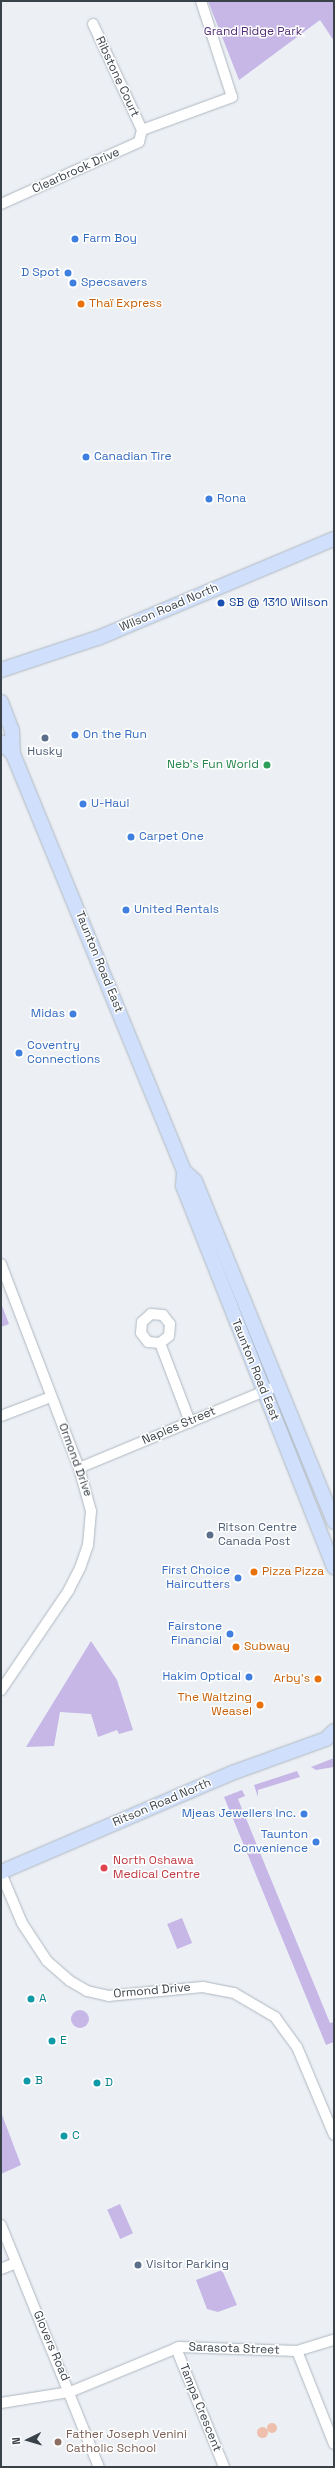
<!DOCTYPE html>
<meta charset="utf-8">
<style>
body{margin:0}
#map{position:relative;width:335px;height:2468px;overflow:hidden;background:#ecf0f5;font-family:"Space Grotesk",sans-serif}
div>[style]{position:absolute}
.green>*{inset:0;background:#c6b7e7;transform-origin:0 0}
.round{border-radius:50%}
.water>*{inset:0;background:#edbfac}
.roads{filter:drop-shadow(0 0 1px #aeb7c0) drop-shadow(0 0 1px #aeb7c0)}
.minor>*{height:10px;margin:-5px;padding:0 5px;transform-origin:5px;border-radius:5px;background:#fff}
.secondary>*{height:14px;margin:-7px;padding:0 7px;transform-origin:7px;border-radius:7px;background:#cfdffc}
.dots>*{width:11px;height:11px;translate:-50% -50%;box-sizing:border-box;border:2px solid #fff;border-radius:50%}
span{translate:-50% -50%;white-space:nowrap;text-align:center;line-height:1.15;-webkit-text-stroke:3px #fff;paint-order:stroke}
.park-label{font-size:12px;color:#532f79}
.street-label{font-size:12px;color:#3a4249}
.shop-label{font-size:12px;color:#366cbe}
.left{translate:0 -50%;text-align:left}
.right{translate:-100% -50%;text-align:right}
.food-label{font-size:12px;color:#c56008}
.transit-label{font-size:12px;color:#164399}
.service-label{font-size:12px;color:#4e5e75}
.leisure-label{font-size:12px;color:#27864d}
.health-label{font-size:12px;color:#be3a42}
.culture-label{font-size:12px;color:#0d838f}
.education-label{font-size:12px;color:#785e54}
.frame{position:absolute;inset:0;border:2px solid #3a4249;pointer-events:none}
.north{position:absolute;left:8px;top:2420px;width:40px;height:40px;-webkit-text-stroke:3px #fff;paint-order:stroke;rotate:265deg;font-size:11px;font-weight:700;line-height:16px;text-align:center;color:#3a4249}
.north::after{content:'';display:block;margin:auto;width:14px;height:18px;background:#3a4249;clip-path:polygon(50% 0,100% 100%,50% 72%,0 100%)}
</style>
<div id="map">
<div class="green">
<div style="clip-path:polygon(208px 1px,334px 1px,334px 41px,320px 20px,239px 80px)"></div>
<div style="clip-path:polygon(1px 1303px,9px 1324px,1px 1327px)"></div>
<div style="clip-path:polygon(91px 1641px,117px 1680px,133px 1730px,119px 1734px,117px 1730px,98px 1737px,91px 1714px,60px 1712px,54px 1746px,26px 1747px)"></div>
<div style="clip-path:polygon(334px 1758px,334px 1767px,316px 1770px,311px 1767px)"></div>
<div style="clip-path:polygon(297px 1771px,300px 1777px,258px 1790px,258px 1797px,254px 1785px)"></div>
<div style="clip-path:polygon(242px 1790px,245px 1796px,238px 1799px,330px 2023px,334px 2022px,334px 2042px,326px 2045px,224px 1797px)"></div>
<div style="left:182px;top:1918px;width:27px;height:16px;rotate:68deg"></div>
<div class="round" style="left:71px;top:2010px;width:18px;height:18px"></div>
<div style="clip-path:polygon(1px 2112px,21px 2165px,1px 2174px)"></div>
<div style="left:120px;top:2204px;width:32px;height:14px;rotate:66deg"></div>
<div style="clip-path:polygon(222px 2270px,237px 2305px,218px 2312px,207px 2309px,196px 2280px)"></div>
</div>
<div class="water">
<div class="round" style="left:267px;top:2423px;width:10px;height:10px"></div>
<div class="round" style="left:256.5px;top:2426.5px;width:11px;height:11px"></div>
</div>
<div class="roads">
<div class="minor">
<div style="left:93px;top:24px;width:117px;rotate:65.2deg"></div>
<div style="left:142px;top:130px;width:96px;rotate:-20.1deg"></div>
<div style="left:232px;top:97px;width:101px;rotate:-107.9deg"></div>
<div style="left:1px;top:204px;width:151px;rotate:-24.2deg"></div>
<div style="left:139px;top:142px;width:12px;rotate:-76deg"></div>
<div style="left:1px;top:1264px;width:218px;rotate:69.1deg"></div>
<div style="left:79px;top:1468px;width:45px;rotate:74.4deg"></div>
<div style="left:91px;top:1511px;width:34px;rotate:95deg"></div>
<div style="left:88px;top:1545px;width:24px;rotate:109deg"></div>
<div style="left:80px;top:1568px;width:25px;rotate:117deg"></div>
<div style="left:69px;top:1590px;width:121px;rotate:124.2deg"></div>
<div style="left:160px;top:1343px;width:11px;rotate:-38deg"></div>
<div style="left:169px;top:1336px;width:12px;rotate:-85deg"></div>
<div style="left:170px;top:1324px;width:11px;rotate:-128deg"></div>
<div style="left:163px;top:1315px;width:12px;rotate:-175deg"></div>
<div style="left:151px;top:1314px;width:12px;rotate:138deg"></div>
<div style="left:142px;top:1322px;width:11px;rotate:95deg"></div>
<div style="left:141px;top:1333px;width:11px;rotate:52deg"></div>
<div style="left:148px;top:1342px;width:12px;rotate:5deg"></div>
<div style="left:160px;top:1343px;width:85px;rotate:69.2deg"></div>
<div style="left:1px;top:1416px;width:53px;rotate:-20.8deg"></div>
<div style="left:79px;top:1468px;width:217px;rotate:-22.5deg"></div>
<div style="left:1px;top:1873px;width:54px;rotate:67.2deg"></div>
<div style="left:22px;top:1923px;width:45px;rotate:56.7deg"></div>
<div style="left:47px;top:1961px;width:30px;rotate:41deg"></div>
<div style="left:70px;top:1981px;width:20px;rotate:30deg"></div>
<div style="left:87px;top:1991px;width:22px;rotate:13deg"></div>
<div style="left:108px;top:1996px;width:95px;rotate:-5.4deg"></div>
<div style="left:203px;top:1987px;width:32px;rotate:11deg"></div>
<div style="left:234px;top:1993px;width:48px;rotate:30.3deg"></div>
<div style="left:275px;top:2017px;width:37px;rotate:54deg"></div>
<div style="left:297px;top:2047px;width:95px;rotate:67.2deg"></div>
<div style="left:1px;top:2225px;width:261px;rotate:68deg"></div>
<div style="left:1px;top:2269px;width:16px;rotate:-22deg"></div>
<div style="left:176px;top:2348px;width:128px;rotate:68deg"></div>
<div style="left:297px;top:2351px;width:100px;rotate:68.3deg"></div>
<div style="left:1px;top:2403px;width:70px;rotate:-9.1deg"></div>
<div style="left:70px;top:2392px;width:118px;rotate:-22.4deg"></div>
<div style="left:179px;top:2347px;width:118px;rotate:1.9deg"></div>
<div style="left:297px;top:2351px;width:39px;rotate:-17deg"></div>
</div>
<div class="secondary">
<div style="left:1px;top:670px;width:102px;rotate:-18.3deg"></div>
<div style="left:98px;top:638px;width:256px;rotate:-22.8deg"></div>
<div style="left:1px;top:702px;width:30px;rotate:69deg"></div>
<div style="left:12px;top:730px;width:24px;rotate:88deg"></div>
<div style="left:13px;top:754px;width:451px;rotate:67.7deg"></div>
<div style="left:184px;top:1171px;width:15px;rotate:42deg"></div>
<div style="left:195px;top:1181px;width:368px;rotate:67.8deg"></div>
<div style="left:1px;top:742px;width:17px;rotate:45deg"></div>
<div style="left:184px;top:1171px;width:15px;rotate:94deg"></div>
<div style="left:183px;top:1186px;width:410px;rotate:68.4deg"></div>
<div style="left:1px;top:1872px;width:251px;rotate:-23.2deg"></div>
<div style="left:232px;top:1773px;width:100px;rotate:-19.9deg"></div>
<div style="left:326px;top:1739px;width:11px;rotate:-45deg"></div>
</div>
</div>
<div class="dots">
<div style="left:75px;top:239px;background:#3f7fe0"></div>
<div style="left:68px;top:273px;background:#3f7fe0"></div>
<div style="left:73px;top:283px;background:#3f7fe0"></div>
<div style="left:81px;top:304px;background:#e8710a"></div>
<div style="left:86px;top:457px;background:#3f7fe0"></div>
<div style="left:209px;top:499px;background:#3f7fe0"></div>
<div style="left:221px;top:603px;background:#1a4fb4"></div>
<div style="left:75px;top:735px;background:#3f7fe0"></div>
<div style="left:45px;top:738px;background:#5c6f8a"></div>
<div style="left:267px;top:765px;background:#2e9e5b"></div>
<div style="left:83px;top:804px;background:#3f7fe0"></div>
<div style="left:131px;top:837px;background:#3f7fe0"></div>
<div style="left:126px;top:910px;background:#3f7fe0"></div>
<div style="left:73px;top:1014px;background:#3f7fe0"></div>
<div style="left:19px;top:1053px;background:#3f7fe0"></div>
<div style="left:210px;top:1535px;background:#5c6f8a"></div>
<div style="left:254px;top:1572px;background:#e8710a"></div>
<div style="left:238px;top:1578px;background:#3f7fe0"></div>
<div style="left:230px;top:1634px;background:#3f7fe0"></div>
<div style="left:236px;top:1647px;background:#e8710a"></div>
<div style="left:249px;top:1677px;background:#3f7fe0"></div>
<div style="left:318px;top:1679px;background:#e8710a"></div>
<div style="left:260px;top:1705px;background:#e8710a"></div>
<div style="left:304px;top:1814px;background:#3f7fe0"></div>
<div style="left:316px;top:1842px;background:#3f7fe0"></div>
<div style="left:104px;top:1868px;background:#e0444e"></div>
<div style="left:31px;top:1999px;background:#0f9aa8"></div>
<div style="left:52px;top:2041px;background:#0f9aa8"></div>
<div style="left:27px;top:2081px;background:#0f9aa8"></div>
<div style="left:97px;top:2083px;background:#0f9aa8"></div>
<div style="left:64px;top:2136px;background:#0f9aa8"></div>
<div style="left:138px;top:2265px;background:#5c6f8a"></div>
<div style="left:58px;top:2442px;background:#8d6e63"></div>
</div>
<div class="park-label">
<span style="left:253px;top:32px">Grand Ridge Park</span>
</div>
<div class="street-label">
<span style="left:117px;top:77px;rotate:65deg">Ribstone Court</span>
<span style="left:76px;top:171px;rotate:-24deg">Clearbrook Drive</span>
<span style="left:169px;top:608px;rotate:-23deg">Wilson Road North</span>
<span style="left:99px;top:962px;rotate:68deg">Taunton Road East</span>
<span style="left:255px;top:1370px;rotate:68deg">Taunton Road East</span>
<span style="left:179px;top:1426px;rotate:-23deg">Naples Street</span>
<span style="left:75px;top:1460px;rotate:70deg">Ormond Drive</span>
<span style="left:162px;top:1803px;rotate:-23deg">Ritson Road North</span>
<span style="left:152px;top:1991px;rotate:-5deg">Ormond Drive</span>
<span style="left:51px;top:2346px;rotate:67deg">Glovers Road</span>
<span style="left:234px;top:2349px;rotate:2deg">Sarasota Street</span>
<span style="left:200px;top:2408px;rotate:68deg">Tampa Crescent</span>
</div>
<div class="shop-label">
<span class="left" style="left:83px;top:239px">Farm Boy</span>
<span class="right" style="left:60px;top:273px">D Spot</span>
<span class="left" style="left:81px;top:283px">Specsavers</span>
<span class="left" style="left:94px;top:457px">Canadian Tire</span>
<span class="left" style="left:217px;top:499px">Rona</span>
<span class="left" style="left:83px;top:735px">On the Run</span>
<span class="left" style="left:91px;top:804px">U-Haul</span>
<span class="left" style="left:139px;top:837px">Carpet One</span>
<span class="left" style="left:134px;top:910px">United Rentals</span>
<span class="right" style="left:65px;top:1014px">Midas</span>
<span class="left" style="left:27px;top:1053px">Coventry<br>Connections</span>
<span class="right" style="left:230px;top:1578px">First Choice<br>Haircutters</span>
<span class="right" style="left:222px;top:1634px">Fairstone<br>Financial</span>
<span class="right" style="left:241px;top:1677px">Hakim Optical</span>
<span class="right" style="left:296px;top:1814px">Mjeas Jewellers Inc.</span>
<span class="right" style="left:308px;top:1842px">Taunton<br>Convenience</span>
</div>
<div class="food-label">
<span class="left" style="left:89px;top:304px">Thaï Express</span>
<span class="left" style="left:262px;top:1572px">Pizza Pizza</span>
<span class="left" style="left:244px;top:1647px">Subway</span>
<span class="right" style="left:310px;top:1679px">Arby's</span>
<span class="right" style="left:252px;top:1705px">The Waltzing<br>Weasel</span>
</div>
<div class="transit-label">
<span class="left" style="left:229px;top:603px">SB @ 1310 Wilson</span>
</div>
<div class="service-label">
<span style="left:45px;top:752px">Husky</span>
<span class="left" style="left:218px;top:1535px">Ritson Centre<br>Canada Post</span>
<span class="left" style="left:146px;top:2265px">Visitor Parking</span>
</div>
<div class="leisure-label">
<span class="right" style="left:259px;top:765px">Neb's Fun World</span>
</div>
<div class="health-label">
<span class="left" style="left:113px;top:1868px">North Oshawa<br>Medical Centre</span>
</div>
<div class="culture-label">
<span class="left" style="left:39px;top:1999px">A</span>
<span class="left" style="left:60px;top:2041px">E</span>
<span class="left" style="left:35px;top:2081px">B</span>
<span class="left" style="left:105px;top:2083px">D</span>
<span class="left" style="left:72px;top:2136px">C</span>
</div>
<div class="education-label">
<span class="left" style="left:66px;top:2442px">Father Joseph Venini<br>Catholic School</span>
</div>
<div class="frame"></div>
<div class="north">N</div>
</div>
